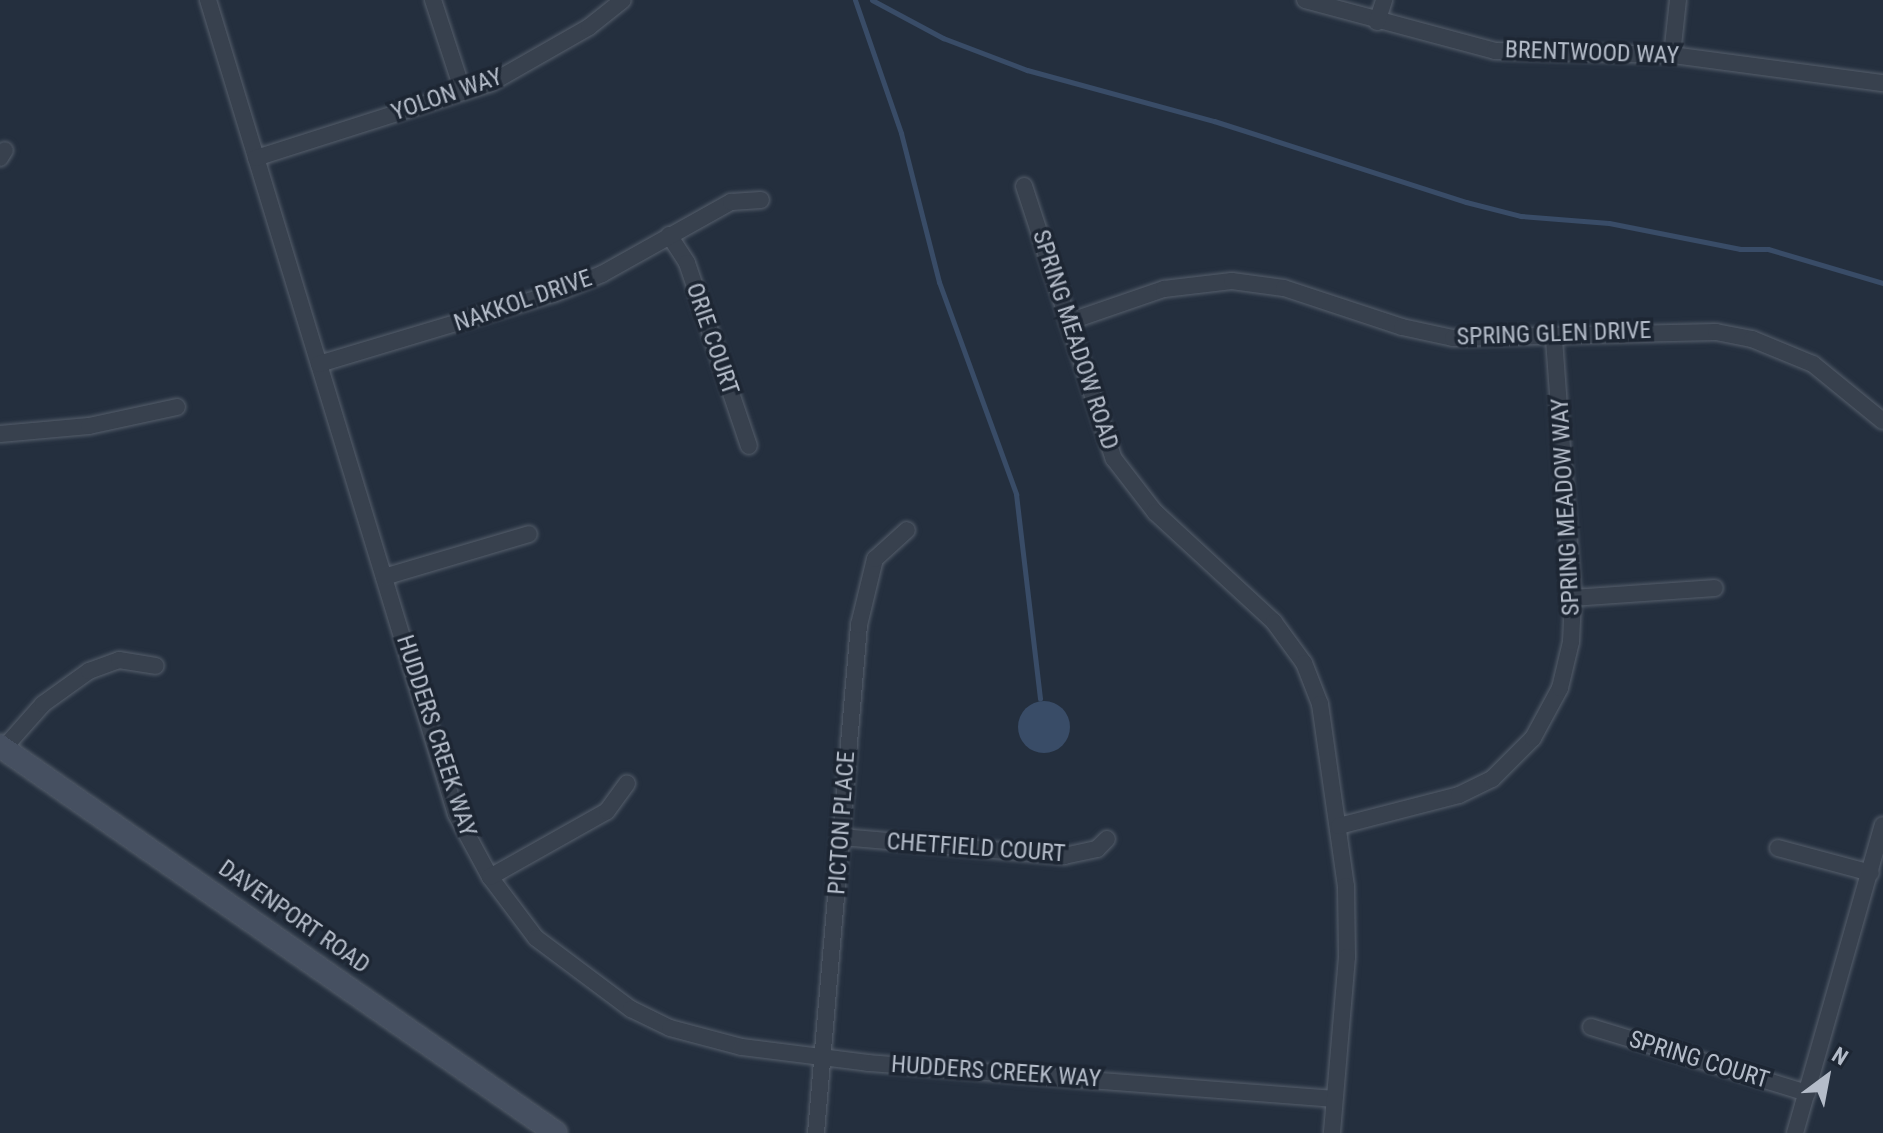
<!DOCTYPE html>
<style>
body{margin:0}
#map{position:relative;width:1883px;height:1133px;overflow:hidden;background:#242f3e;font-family:"Roboto Condensed",sans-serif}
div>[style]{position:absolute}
.water>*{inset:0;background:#394c67}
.round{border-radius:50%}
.stream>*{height:5px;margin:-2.5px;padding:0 2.5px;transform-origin:2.5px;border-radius:2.5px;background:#394c67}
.roads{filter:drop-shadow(0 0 2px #565f6c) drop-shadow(0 0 2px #565f6c)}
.street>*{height:16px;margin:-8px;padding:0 8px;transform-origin:8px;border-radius:8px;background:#38414e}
.secondary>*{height:22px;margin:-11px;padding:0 11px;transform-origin:11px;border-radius:11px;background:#465061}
span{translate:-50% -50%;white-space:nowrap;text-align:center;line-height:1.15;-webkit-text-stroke:7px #1d2633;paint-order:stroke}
.street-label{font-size:24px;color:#b4bcc9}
.north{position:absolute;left:1787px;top:1037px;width:80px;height:80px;-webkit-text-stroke:6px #1d2633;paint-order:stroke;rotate:32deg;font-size:22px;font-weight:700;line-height:32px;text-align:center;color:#b4bcc9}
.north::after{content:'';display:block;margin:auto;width:28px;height:36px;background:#b4bcc9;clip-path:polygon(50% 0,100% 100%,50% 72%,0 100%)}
</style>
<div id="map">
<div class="water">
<div class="round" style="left:1018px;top:701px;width:52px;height:52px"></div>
</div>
<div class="stream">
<div style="left:855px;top:0;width:141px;rotate:70.9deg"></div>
<div style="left:901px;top:133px;width:154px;rotate:75.7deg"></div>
<div style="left:939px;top:282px;width:226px;rotate:70deg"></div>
<div style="left:1016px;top:494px;width:206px;rotate:83.3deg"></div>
<div style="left:872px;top:0;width:81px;rotate:28.2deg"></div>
<div style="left:943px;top:38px;width:90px;rotate:20.9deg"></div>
<div style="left:1027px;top:70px;width:194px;rotate:15.3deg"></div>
<div style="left:1214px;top:121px;width:265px;rotate:17.8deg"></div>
<div style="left:1466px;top:202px;width:57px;rotate:14.3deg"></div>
<div style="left:1521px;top:216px;width:88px;rotate:4.5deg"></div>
<div style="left:1609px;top:223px;width:134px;rotate:11.2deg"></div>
<div style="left:1740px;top:249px;width:28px"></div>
<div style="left:1768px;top:249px;width:120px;rotate:16.5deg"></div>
</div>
<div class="roads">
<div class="street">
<div style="left:208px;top:0;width:851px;rotate:73.06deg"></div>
<div style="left:456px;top:814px;width:72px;rotate:61.6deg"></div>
<div style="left:490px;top:877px;width:76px;rotate:53deg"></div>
<div style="left:536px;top:938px;width:119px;rotate:36.8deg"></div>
<div style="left:631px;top:1009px;width:43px;rotate:26deg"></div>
<div style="left:670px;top:1028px;width:74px;rotate:14.8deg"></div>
<div style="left:742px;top:1047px;width:127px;rotate:7.2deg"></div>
<div style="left:868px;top:1063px;width:467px;rotate:4.4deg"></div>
<div style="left:433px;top:0;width:97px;rotate:71.9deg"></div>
<div style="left:1305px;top:0;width:197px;rotate:15deg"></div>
<div style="left:1495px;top:51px;width:177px;rotate:1.3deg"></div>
<div style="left:1672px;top:55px;width:213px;rotate:7.6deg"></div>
<div style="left:1377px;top:22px;width:23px;rotate:-72deg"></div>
<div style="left:1672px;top:55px;width:55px;rotate:-83.8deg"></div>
<div style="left:0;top:158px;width:9px;rotate:-58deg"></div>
<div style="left:256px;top:158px;width:247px;rotate:-17.7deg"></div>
<div style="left:491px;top:83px;width:113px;rotate:-29.7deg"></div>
<div style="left:589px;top:27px;width:43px;rotate:-38.5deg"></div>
<div style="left:1024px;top:186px;width:287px;rotate:71.8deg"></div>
<div style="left:1114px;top:459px;width:67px;rotate:52.3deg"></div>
<div style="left:1155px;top:512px;width:162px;rotate:42.7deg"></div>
<div style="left:1274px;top:622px;width:51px;rotate:53.8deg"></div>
<div style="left:1304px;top:663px;width:44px;rotate:68.7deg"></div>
<div style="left:1320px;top:704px;width:184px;rotate:81.9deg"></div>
<div style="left:1346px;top:886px;width:71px;rotate:89.2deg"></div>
<div style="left:1347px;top:957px;width:177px;rotate:94.9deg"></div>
<div style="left:669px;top:235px;width:33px;rotate:57deg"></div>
<div style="left:687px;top:263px;width:193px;rotate:71.3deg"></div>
<div style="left:1068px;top:322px;width:102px;rotate:-19deg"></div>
<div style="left:1164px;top:289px;width:68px;rotate:-6.7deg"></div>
<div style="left:1232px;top:281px;width:52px;rotate:7.7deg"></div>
<div style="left:1284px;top:288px;width:124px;rotate:18.3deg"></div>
<div style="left:1402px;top:327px;width:52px;rotate:12.2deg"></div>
<div style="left:1453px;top:338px;width:263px;rotate:-1.3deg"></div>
<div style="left:1716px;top:332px;width:37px;rotate:11deg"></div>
<div style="left:1752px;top:339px;width:66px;rotate:22.3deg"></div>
<div style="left:1813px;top:364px;width:90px;rotate:39.2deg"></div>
<div style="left:319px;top:364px;width:244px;rotate:-16.7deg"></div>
<div style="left:553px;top:294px;width:53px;rotate:-22.2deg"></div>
<div style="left:602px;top:274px;width:148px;rotate:-29.2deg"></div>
<div style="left:731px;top:202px;width:30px;rotate:-4deg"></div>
<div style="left:0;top:434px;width:89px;rotate:-5.1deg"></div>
<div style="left:89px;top:426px;width:90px;rotate:-12.2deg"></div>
<div style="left:384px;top:577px;width:151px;rotate:-16.5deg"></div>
<div style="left:1573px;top:598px;width:142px;rotate:-4deg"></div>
<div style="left:4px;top:748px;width:59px;rotate:-48.4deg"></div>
<div style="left:43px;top:704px;width:57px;rotate:-35.7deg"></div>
<div style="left:89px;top:671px;width:32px;rotate:-20deg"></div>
<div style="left:119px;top:660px;width:37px;rotate:9deg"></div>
<div style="left:1339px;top:826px;width:124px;rotate:-14.5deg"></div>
<div style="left:1459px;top:795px;width:37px;rotate:-26deg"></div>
<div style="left:1492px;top:779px;width:58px;rotate:-45deg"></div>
<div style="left:1533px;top:738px;width:57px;rotate:-61.6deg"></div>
<div style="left:1560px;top:688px;width:47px;rotate:-76.6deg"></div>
<div style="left:1571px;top:642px;width:44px;rotate:-87.4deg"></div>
<div style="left:1573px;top:598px;width:262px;rotate:-94.2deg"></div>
<div style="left:841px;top:837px;width:224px;rotate:4.9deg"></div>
<div style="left:1064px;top:856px;width:34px;rotate:-12deg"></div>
<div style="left:1097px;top:849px;width:14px;rotate:-45deg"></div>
<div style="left:1778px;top:848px;width:96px;rotate:15deg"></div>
<div style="left:490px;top:877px;width:134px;rotate:-29.4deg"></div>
<div style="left:607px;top:811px;width:34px;rotate:-54deg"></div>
<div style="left:1591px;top:1027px;width:226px;rotate:17deg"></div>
<div style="left:816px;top:1133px;width:510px;rotate:-85.16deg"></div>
<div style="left:859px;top:625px;width:68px;rotate:-76.4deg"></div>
<div style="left:875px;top:559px;width:43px;rotate:-42.2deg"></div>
<div style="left:1795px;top:1133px;width:320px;rotate:-74.1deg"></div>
</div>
<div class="secondary">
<div style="left:0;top:746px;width:677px;rotate:34.84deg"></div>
</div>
</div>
<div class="street-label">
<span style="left:1592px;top:53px;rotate:2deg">BRENTWOOD WAY</span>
<span style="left:447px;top:95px;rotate:-19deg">YOLON WAY</span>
<span style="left:523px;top:301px;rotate:-19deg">NAKKOL DRIVE</span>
<span style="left:1554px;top:334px;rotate:-2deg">SPRING GLEN DRIVE</span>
<span style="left:712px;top:339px;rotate:71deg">ORIE COURT</span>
<span style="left:1075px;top:340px;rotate:72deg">SPRING MEADOW ROAD</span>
<span style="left:1566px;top:507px;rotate:-93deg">SPRING MEADOW WAY</span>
<span style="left:436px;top:736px;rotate:72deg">HUDDERS CREEK WAY</span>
<span style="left:842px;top:823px;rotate:-86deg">PICTON PLACE</span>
<span style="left:976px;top:848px;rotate:4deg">CHETFIELD COURT</span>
<span style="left:294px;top:917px;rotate:35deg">DAVENPORT ROAD</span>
<span style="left:1699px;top:1060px;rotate:17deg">SPRING COURT</span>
<span style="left:996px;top:1072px;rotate:4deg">HUDDERS CREEK WAY</span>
</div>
<div class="north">N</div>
</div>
